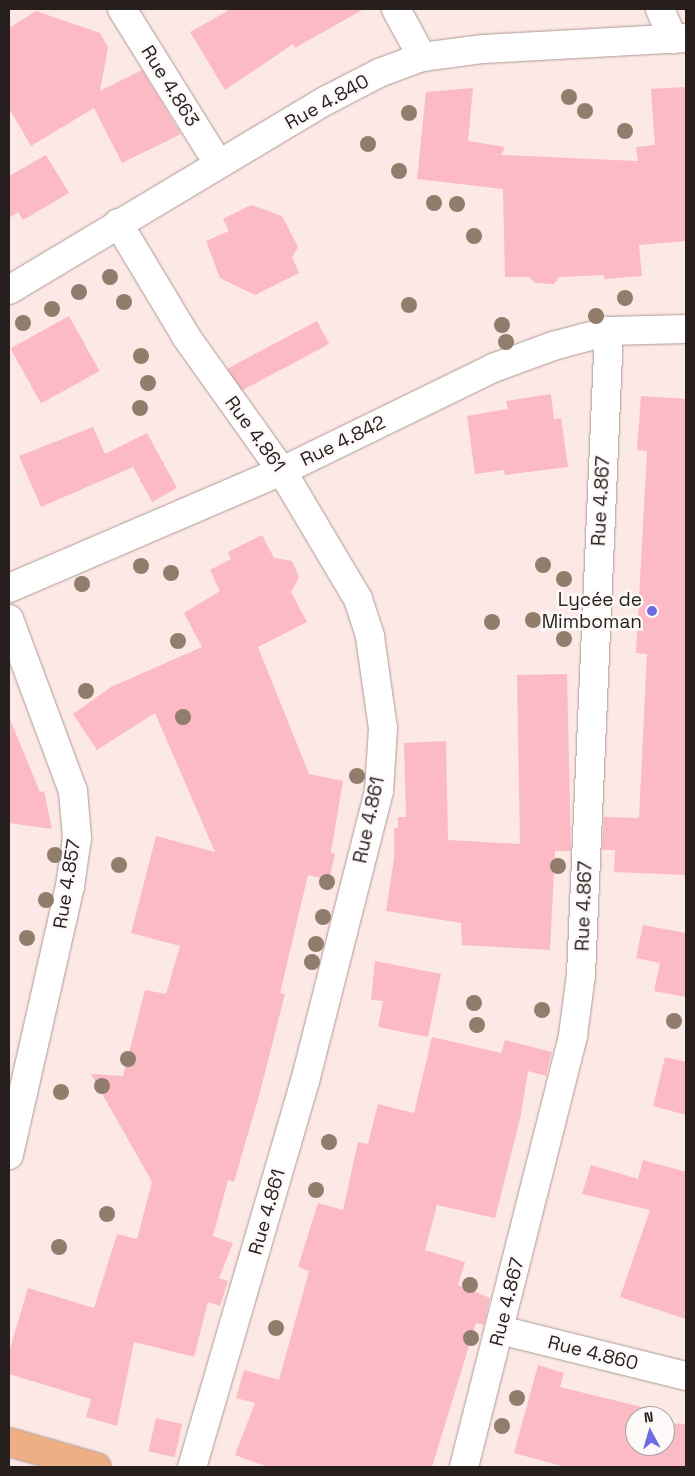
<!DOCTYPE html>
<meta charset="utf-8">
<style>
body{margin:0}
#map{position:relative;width:695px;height:1476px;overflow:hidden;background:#fce8e4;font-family:"Space Grotesk",sans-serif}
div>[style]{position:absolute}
.building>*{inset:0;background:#fcbac5;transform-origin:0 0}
.roads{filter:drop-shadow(0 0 1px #ac9996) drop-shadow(0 0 1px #ac9996)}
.street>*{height:28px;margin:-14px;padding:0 14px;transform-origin:14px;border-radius:14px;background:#fff}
.primary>*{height:28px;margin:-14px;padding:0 14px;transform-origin:14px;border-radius:14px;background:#eeaf84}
.trees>*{width:16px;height:16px;margin:-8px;border-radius:50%;background:#917d6c}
.dots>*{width:14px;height:14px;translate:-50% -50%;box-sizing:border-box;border:2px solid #fdf9f8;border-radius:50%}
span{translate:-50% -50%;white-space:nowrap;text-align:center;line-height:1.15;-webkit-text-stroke:5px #fdf9f8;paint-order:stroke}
.street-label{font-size:19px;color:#261f1e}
.poi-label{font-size:19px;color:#261f1e}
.right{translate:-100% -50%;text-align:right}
.frame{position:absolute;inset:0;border:10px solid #261f1e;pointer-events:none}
.north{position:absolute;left:625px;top:1406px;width:50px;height:50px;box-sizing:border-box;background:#fdf9f8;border:1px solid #a7a2a1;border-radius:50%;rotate:354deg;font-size:14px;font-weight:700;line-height:20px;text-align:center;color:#261f1e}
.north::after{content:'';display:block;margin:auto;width:18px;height:22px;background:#6e6ae4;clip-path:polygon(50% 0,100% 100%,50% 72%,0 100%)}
</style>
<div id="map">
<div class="building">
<div style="clip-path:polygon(231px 9px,364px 9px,295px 48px,293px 44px,225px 90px,190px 32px)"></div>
<div style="clip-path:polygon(36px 11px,100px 33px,108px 47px,100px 91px,142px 70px,181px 134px,122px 163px,94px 108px,31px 146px,9px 108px,9px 28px)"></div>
<div style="clip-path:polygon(686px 87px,686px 241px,639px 245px,642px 276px,604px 279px,604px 275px,559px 277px,554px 284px,535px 283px,529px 277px,505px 277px,503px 189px,417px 179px,426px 92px,473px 88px,468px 141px,505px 147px,501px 155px,638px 161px,636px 147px,655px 145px,651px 89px)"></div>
<div style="clip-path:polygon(46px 155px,69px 193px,23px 220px,18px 212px,9px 218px,9px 176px)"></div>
<div style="clip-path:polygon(251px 205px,282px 216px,298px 247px,292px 257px,299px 273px,255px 295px,220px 278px,206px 241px,229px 231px,223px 219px)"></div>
<div style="left:69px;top:316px;width:63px;height:67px;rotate:61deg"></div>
<div style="left:317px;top:321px;width:26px;height:101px;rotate:62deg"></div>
<div style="clip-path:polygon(551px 394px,554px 419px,561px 418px,568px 467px,505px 475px,504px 470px,475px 474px,467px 416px,508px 409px,506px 401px)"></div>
<div style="clip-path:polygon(641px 396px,686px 399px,686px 875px,614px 872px,615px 850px,602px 850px,604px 817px,639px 818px,647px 654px,636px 653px,647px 451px,637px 450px)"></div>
<div style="clip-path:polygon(93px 427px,105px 454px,147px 433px,177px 488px,152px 502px,133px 467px,41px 507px,19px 456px)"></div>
<div style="clip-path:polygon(262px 535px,274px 558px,292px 561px,299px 577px,291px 592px,307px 622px,258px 647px,309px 774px,343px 781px,331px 852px,335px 854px,329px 880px,308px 875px,280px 993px,285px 994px,260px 1092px,234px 1182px,228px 1180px,213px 1236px,233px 1243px,219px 1278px,228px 1281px,220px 1306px,208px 1302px,194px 1357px,134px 1342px,117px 1426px,86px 1417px,91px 1399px,9px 1374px,9px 1352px,28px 1288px,94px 1308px,117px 1234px,137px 1239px,152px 1182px,91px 1074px,123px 1076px,145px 990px,166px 994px,180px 946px,131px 933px,156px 836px,215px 852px,155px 713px,97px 750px,73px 714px,111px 687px,202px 647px,184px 613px,220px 591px,210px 570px,231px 559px,228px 552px)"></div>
<div style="clip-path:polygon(567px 674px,571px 851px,555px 851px,550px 950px,462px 945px,461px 923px,386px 911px,394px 858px,394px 828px,398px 828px,398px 817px,406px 817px,404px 743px,446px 741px,448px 840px,520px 844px,517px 675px)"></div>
<div style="clip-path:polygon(9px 717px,40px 792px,44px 791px,52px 829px,9px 823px)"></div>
<div style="clip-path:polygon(643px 925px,686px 933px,686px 997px,654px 991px,660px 963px,636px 958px)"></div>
<div style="clip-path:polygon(375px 961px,441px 974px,428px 1037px,378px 1027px,383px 1001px,371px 1000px)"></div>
<div style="clip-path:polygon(432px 1037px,501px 1053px,505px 1040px,552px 1052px,546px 1076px,528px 1071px,520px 1119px,495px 1218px,437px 1205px,425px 1250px,465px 1262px,458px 1285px,490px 1298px,484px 1325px,476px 1323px,432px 1467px,268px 1467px,235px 1455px,255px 1403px,236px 1398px,244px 1370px,279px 1380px,309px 1271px,298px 1267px,318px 1203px,343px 1210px,358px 1142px,368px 1144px,378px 1104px,414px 1113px)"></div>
<div style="clip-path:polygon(665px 1057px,686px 1062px,686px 1115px,653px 1106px)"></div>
<div style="clip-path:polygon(643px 1160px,686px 1172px,686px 1319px,620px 1297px,650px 1210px,582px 1194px,591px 1165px,638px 1179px)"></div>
<div style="clip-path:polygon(538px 1365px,564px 1373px,560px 1387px,646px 1408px,643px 1416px,635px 1416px,635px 1446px,665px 1446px,665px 1423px,686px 1424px,686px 1467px,565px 1467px,514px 1453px)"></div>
<div style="left:156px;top:1418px;width:27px;height:34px;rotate:13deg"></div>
</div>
<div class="roads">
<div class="street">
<div style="left:122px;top:9px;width:181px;rotate:58.1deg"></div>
<div style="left:396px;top:9px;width:55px;rotate:61.6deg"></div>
<div style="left:660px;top:9px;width:33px;rotate:67deg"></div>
<div style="left:118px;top:223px;width:134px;rotate:59deg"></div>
<div style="left:187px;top:338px;width:163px;rotate:54.5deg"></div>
<div style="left:282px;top:471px;width:149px;rotate:59.3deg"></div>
<div style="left:358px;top:599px;width:40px;rotate:72deg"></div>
<div style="left:370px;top:637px;width:92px;rotate:81.9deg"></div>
<div style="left:383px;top:728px;width:63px;rotate:93.6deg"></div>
<div style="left:379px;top:791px;width:299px;rotate:104.3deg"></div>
<div style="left:305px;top:1081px;width:402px;rotate:106.3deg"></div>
<div style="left:9px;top:290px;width:370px;rotate:-30.9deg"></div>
<div style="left:327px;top:100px;width:59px;rotate:-27.4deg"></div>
<div style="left:379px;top:73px;width:46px;rotate:-20.4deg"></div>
<div style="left:422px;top:57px;width:62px;rotate:-7.5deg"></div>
<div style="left:483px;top:49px;width:203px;rotate:-3.1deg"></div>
<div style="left:9px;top:588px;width:297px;rotate:-23.2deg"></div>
<div style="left:282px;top:471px;width:235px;rotate:-26deg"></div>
<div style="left:493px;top:368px;width:64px;rotate:-20.1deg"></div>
<div style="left:553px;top:346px;width:58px;rotate:-15deg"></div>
<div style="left:609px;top:331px;width:77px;rotate:-1.5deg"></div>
<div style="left:9px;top:619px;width:184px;rotate:69.6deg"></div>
<div style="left:73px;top:791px;width:47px;rotate:85.1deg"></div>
<div style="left:77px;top:838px;width:49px;rotate:98.3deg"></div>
<div style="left:70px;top:886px;width:276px;rotate:102.8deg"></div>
<div style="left:500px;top:1330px;width:192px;rotate:13.9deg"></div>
<div style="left:464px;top:1467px;width:446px;rotate:-75.8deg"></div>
<div style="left:573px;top:1035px;width:61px;rotate:-82.4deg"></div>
<div style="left:581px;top:975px;width:645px;rotate:-87.51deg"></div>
</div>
<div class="primary">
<div style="left:9px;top:1442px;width:91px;rotate:16deg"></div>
</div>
</div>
<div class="trees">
<div style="left:569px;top:97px"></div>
<div style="left:585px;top:111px"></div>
<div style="left:409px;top:113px"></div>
<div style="left:625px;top:131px"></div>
<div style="left:368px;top:144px"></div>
<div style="left:399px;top:171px"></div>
<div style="left:434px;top:203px"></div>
<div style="left:457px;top:204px"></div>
<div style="left:474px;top:236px"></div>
<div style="left:110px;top:277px"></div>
<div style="left:79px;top:292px"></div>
<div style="left:625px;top:298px"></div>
<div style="left:124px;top:302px"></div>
<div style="left:409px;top:305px"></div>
<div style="left:52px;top:309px"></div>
<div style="left:596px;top:316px"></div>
<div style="left:23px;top:323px"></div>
<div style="left:502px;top:325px"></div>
<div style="left:506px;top:342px"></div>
<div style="left:141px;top:356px"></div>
<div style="left:148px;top:383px"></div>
<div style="left:140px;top:408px"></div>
<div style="left:543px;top:565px"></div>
<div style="left:141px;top:566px"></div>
<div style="left:171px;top:573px"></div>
<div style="left:564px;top:579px"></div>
<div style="left:82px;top:584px"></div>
<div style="left:533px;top:620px"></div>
<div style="left:492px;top:622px"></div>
<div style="left:564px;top:639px"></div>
<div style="left:178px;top:641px"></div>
<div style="left:86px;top:691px"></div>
<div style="left:183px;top:717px"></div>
<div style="left:357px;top:776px"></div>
<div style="left:55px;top:855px"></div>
<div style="left:119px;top:865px"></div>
<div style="left:558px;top:866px"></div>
<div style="left:327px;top:882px"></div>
<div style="left:46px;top:900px"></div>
<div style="left:323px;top:917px"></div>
<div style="left:27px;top:938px"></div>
<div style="left:316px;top:944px"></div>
<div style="left:312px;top:962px"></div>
<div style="left:474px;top:1003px"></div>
<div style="left:542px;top:1010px"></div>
<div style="left:674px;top:1021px"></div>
<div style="left:477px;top:1025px"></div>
<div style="left:128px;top:1059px"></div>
<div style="left:102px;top:1086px"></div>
<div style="left:61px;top:1092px"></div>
<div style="left:329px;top:1142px"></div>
<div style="left:316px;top:1190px"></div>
<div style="left:107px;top:1214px"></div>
<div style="left:59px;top:1247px"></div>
<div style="left:470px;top:1285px"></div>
<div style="left:276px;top:1328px"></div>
<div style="left:471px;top:1338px"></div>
<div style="left:517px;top:1398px"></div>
<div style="left:502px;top:1426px"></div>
</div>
<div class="dots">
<div style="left:652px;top:611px;background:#6e6ae4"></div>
</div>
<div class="street-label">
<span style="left:170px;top:86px;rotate:58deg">Rue 4.863</span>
<span style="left:327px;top:102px;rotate:-29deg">Rue 4.840</span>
<span style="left:255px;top:434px;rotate:54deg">Rue 4.861</span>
<span style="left:343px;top:441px;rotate:-26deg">Rue 4.842</span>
<span style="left:601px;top:501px;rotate:-87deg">Rue 4.867</span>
<span style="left:369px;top:820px;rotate:-78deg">Rue 4.861</span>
<span style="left:67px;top:884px;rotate:-81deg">Rue 4.857</span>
<span style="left:584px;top:906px;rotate:-88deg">Rue 4.867</span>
<span style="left:267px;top:1212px;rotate:-74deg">Rue 4.861</span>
<span style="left:507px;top:1302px;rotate:-76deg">Rue 4.867</span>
<span style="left:593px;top:1353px;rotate:14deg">Rue 4.860</span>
</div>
<div class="poi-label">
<span class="right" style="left:642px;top:611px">Lycée de<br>Mimboman</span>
</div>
<div class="frame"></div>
<div class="north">N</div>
</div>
